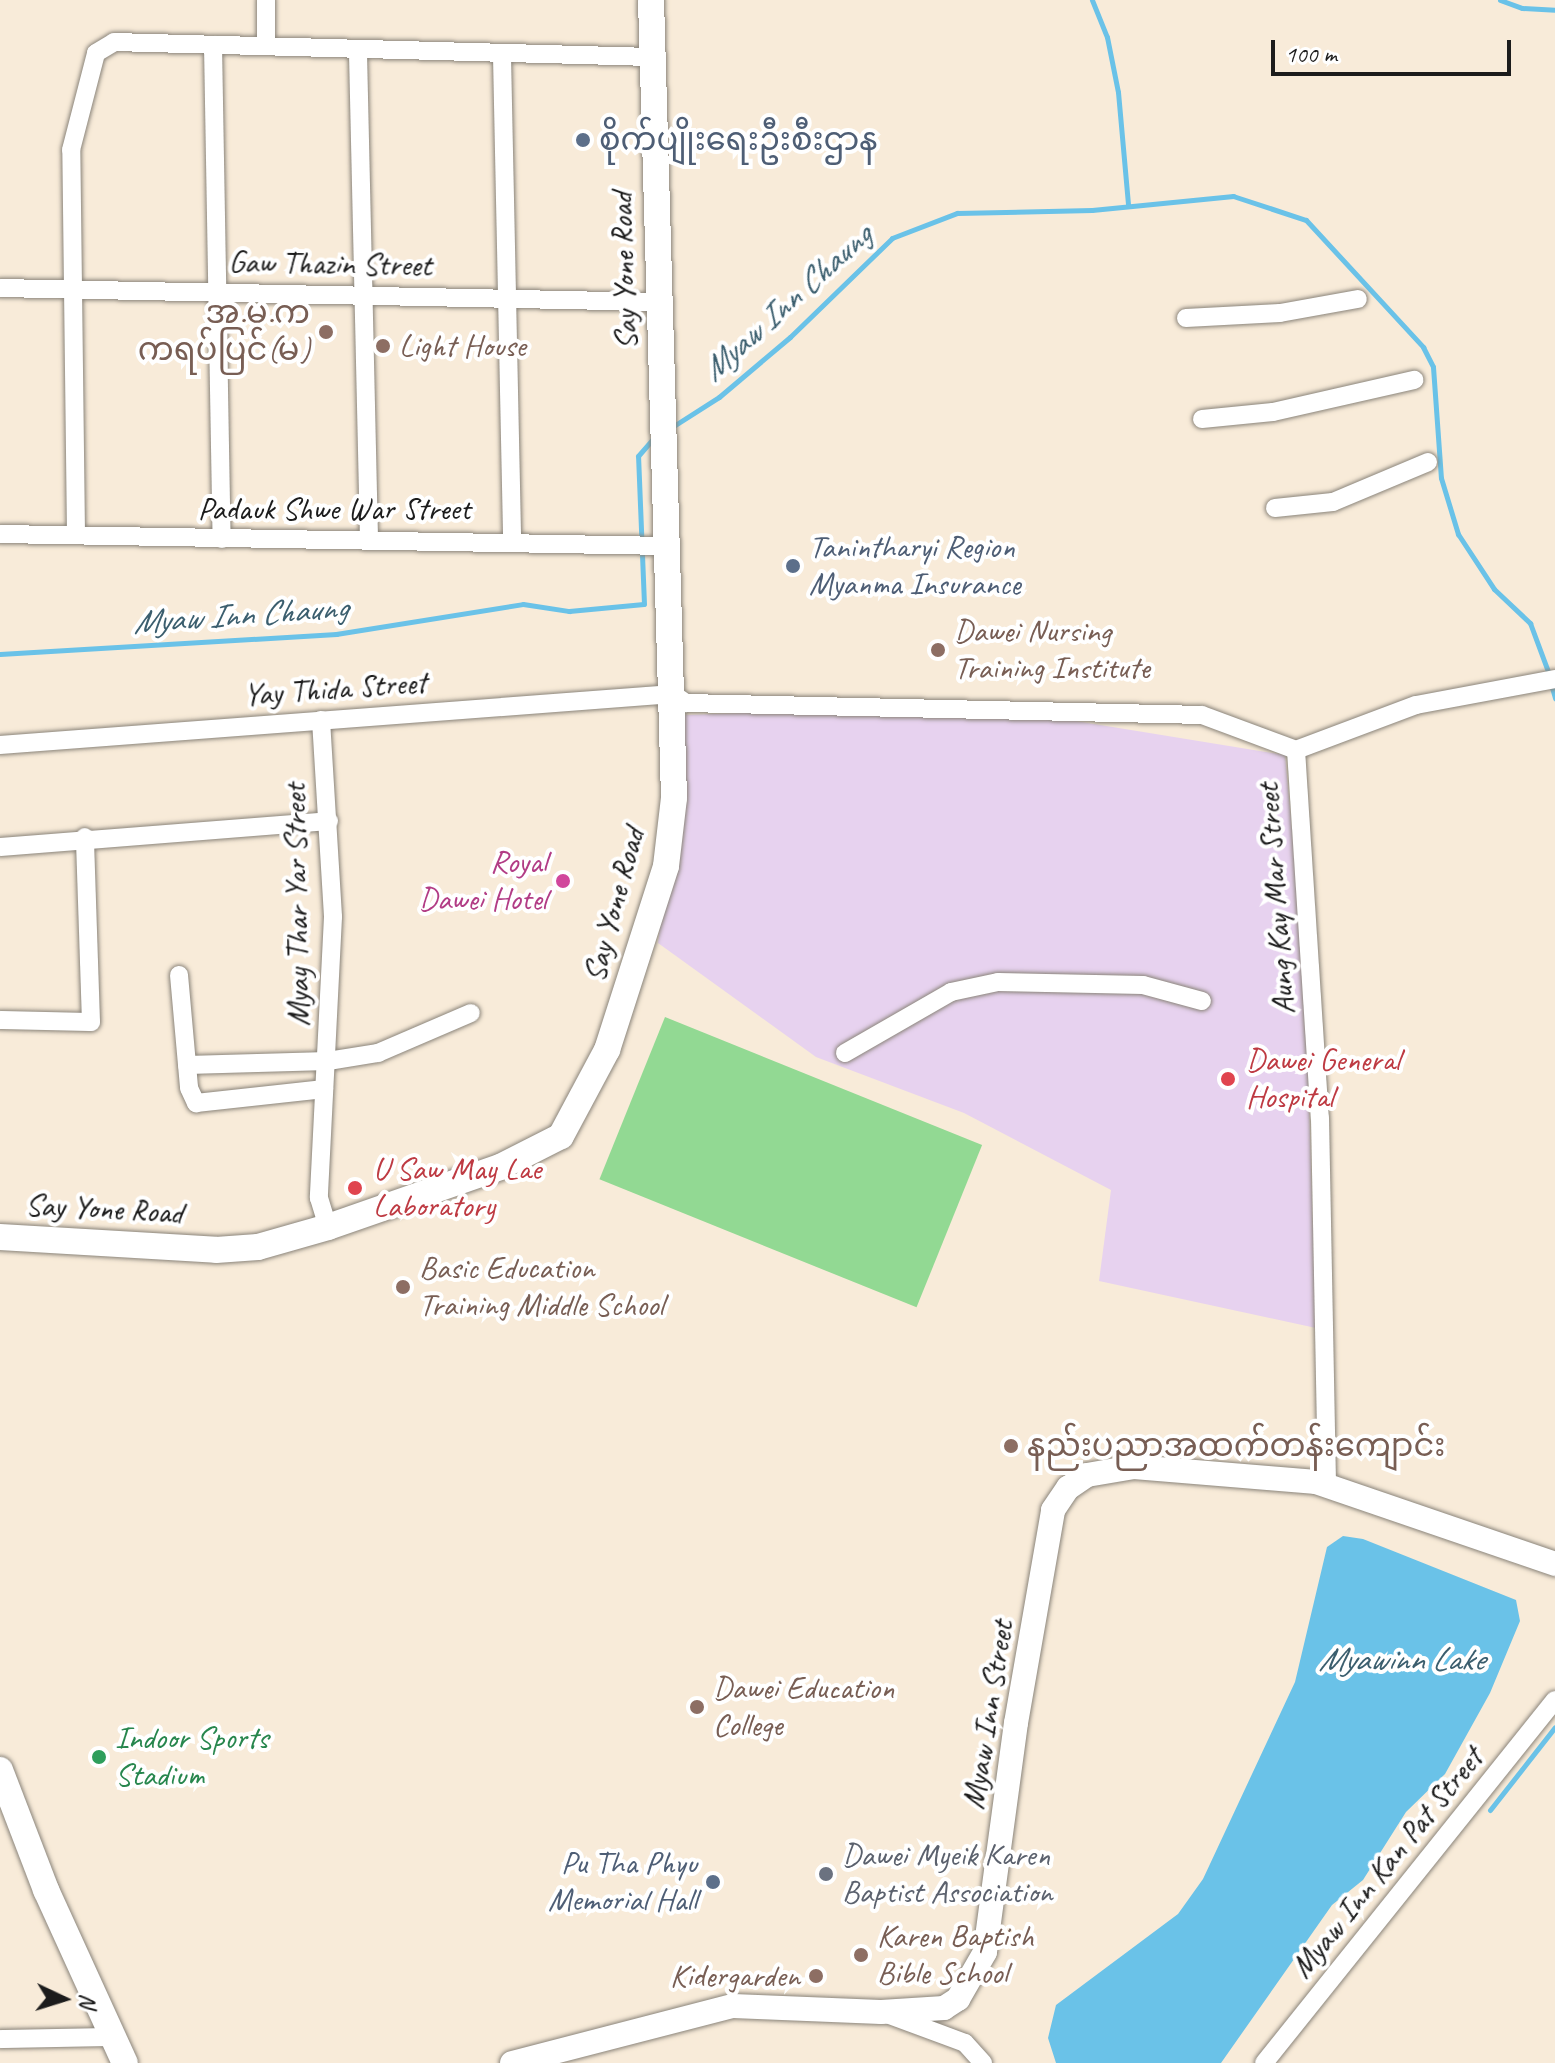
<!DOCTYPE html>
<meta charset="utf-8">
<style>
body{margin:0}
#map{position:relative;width:1555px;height:2063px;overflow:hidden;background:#f8ebd9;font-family:Caveat,"Noto Sans Myanmar",sans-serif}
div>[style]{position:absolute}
.built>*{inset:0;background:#e7d2ef}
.green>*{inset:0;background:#92d993;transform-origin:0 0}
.water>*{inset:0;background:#6ac2e8}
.stream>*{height:5px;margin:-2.5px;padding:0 2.5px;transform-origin:2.5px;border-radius:2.5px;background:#6ac2e8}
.roads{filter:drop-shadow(0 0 2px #8a847a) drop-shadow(0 0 2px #8a847a)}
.minor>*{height:18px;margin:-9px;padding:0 9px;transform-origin:9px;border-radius:9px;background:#fff}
.tertiary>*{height:24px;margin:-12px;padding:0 12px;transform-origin:12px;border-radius:12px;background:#fff}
.secondary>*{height:26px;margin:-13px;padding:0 13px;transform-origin:13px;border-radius:13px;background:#fff}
.dots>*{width:22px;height:22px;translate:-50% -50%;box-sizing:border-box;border:4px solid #fff;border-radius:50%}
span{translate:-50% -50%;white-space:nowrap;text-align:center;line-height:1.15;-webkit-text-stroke:8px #fff;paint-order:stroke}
.service-label{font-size:32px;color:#4e5e75}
.left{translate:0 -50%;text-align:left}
.right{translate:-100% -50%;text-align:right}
.street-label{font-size:32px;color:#1c1c1c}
.education-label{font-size:32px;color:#785e54}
.hotel-label{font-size:32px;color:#b23c85}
.health-label{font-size:32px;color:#be3a42}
.leisure-label{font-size:32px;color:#27864d}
.worship-label{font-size:32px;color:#5b616d}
.water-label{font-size:34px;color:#3b5e6e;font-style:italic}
.north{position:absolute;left:24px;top:1959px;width:80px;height:80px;-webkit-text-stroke:6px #fff;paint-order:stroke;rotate:94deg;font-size:22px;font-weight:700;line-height:32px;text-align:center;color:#1c1c1c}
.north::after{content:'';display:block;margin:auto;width:28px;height:36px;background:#1c1c1c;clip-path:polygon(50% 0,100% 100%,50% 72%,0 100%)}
.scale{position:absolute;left:1271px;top:40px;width:240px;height:36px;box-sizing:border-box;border:4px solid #1c1c1c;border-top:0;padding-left:10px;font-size:24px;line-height:28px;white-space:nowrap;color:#1c1c1c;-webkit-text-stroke:6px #fff;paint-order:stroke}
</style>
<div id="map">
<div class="built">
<div style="clip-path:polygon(891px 708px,1015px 711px,1285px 755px,1305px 973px,1316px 1328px,1099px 1281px,1111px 1190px,964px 1113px,816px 1057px,658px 943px,684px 715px)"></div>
</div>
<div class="green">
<div style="left:665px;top:1017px;width:342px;height:175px;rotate:22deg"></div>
</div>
<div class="water">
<div style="clip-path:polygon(1343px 1536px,1363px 1539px,1516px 1600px,1520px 1621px,1490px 1693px,1445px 1774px,1406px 1812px,1363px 1880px,1332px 1905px,1221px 2063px,1056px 2063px,1048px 2038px,1056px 2005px,1178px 1914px,1203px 1879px,1295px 1682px,1327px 1547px)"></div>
</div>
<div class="stream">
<div style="left:1092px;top:0;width:40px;rotate:68deg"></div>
<div style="left:1107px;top:37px;width:56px;rotate:78.7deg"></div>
<div style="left:1118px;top:92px;width:113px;rotate:84.9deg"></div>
<div style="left:1500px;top:0;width:23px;rotate:20deg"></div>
<div style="left:1522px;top:8px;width:33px;rotate:3deg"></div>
<div style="left:672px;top:427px;width:56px;rotate:-32.6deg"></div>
<div style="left:719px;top:397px;width:93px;rotate:-40.2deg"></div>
<div style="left:790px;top:337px;width:142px;rotate:-44.1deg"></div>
<div style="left:892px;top:238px;width:70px;rotate:-21deg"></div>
<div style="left:957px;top:213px;width:135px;rotate:-1.3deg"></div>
<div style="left:1092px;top:210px;width:142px;rotate:-5.7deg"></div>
<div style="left:1233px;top:196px;width:77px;rotate:18.2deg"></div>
<div style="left:1306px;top:220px;width:173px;rotate:47.3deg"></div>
<div style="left:1423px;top:347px;width:22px;rotate:63deg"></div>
<div style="left:1433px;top:367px;width:111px;rotate:85.9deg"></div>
<div style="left:1441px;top:478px;width:59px;rotate:73.1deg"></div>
<div style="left:1458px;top:534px;width:66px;rotate:56.8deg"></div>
<div style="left:1494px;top:589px;width:50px;rotate:43.4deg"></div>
<div style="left:1530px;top:623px;width:54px;rotate:69.6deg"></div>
<div style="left:0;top:654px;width:337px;rotate:-3.4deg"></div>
<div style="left:336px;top:634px;width:189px;rotate:-9.1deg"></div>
<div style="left:523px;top:604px;width:47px;rotate:8.7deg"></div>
<div style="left:569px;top:611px;width:75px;rotate:-5.3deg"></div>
<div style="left:644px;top:604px;width:148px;rotate:-92.3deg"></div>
<div style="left:638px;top:456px;width:23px;rotate:-49deg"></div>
<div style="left:1551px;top:684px;width:15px;rotate:74deg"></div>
<div style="left:1490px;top:1810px;width:105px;rotate:-51.9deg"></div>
</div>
<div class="roads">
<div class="minor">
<div style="left:266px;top:0;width:46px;rotate:90deg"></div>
<div style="left:213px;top:45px;width:494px;rotate:89deg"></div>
<div style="left:358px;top:53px;width:486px;rotate:88.7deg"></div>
<div style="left:502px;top:56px;width:484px;rotate:88.8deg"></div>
<div style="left:0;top:288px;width:659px;rotate:1.22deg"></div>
<div style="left:1186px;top:318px;width:94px;rotate:-3deg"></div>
<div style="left:1280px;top:313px;width:79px;rotate:-10.2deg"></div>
<div style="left:1202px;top:419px;width:71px;rotate:-5.6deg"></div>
<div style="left:1273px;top:412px;width:145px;rotate:-12.8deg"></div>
<div style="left:1275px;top:508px;width:58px;rotate:-5.9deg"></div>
<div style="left:1333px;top:502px;width:103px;rotate:-22.8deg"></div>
<div style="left:0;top:534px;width:667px;rotate:1.03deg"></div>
<div style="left:76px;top:534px;width:384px;rotate:-90.7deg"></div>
<div style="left:71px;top:150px;width:100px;rotate:-75.5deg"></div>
<div style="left:96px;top:53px;width:21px;rotate:-31deg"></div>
<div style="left:114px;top:42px;width:537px;rotate:1.6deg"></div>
<div style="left:321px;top:720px;width:197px;rotate:86.5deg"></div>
<div style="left:333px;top:917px;width:281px;rotate:92.9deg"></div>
<div style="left:319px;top:1198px;width:30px;rotate:73deg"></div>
<div style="left:0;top:745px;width:675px;rotate:-4.33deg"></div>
<div style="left:673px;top:694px;width:16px;rotate:35deg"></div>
<div style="left:686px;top:703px;width:516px;rotate:1.33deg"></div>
<div style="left:1202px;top:715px;width:100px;rotate:20.4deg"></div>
<div style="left:1296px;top:750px;width:369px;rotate:86.3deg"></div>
<div style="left:1320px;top:1118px;width:366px;rotate:88.9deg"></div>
<div style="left:1296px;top:750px;width:128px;rotate:-20.6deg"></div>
<div style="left:1416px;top:705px;width:141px;rotate:-10.6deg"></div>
<div style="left:0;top:847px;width:330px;rotate:-4.5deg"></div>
<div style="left:179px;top:975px;width:113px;rotate:84.9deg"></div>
<div style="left:189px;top:1088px;width:17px;rotate:65deg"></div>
<div style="left:196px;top:1103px;width:129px;rotate:-6.2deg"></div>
<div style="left:0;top:1020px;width:91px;rotate:1.3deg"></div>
<div style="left:91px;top:1022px;width:185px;rotate:-91.9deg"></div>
<div style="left:845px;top:1053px;width:122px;rotate:-29.9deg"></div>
<div style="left:951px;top:992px;width:48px;rotate:-12deg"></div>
<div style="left:998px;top:982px;width:145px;rotate:1.2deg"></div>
<div style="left:1143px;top:985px;width:61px;rotate:15.2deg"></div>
<div style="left:187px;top:1065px;width:141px;rotate:-1.6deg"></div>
<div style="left:328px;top:1061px;width:51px;rotate:-9.1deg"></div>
<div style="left:378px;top:1053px;width:101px;rotate:-23.3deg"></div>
<div style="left:887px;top:2014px;width:83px;rotate:20.4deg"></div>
<div style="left:965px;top:2043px;width:27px;rotate:48deg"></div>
<div style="left:0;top:2039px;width:113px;rotate:-1deg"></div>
<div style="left:1264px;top:2063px;width:465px;rotate:-51.3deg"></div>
</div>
<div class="tertiary">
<div style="left:512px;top:2063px;width:228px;rotate:-14.5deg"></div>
<div style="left:733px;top:2006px;width:148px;rotate:2.3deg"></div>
<div style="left:881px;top:2012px;width:63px;rotate:-3.6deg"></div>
<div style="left:944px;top:2008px;width:17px;rotate:-33deg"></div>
<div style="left:958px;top:1999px;width:54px;rotate:-60.1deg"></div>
<div style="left:985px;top:1952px;width:231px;rotate:-82.3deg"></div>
<div style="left:1016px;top:1723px;width:216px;rotate:-80.1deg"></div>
<div style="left:1053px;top:1510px;width:27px;rotate:-56deg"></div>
<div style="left:1068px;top:1488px;width:23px;rotate:-34deg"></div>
<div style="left:1087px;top:1475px;width:48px;rotate:-9.7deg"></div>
<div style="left:1134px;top:1467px;width:183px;rotate:4.7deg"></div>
<div style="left:1316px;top:1482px;width:253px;rotate:18.9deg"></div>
</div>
<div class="secondary">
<div style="left:0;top:1237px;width:216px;rotate:3.4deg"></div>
<div style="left:216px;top:1250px;width:42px;rotate:-4.1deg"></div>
<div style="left:258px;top:1247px;width:73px;rotate:-15.9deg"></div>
<div style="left:328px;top:1227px;width:182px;rotate:-19.2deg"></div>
<div style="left:500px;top:1167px;width:68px;rotate:-26.9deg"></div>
<div style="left:561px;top:1136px;width:98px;rotate:-61.9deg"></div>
<div style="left:607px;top:1050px;width:193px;rotate:-72.2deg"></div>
<div style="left:666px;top:866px;width:68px;rotate:-83.3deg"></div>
<div style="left:674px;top:798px;width:798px;rotate:-91.65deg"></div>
<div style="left:0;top:1770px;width:129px;rotate:69deg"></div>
<div style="left:46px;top:1890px;width:190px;rotate:65.5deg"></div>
</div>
</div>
<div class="dots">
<div style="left:583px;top:140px;background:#5c6f8a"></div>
<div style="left:326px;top:332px;background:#8d6e63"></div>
<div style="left:383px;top:346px;background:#8d6e63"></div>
<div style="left:793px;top:566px;background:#5c6f8a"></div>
<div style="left:938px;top:650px;background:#8d6e63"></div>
<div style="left:563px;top:881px;background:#d1479c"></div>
<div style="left:1228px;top:1079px;background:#e0444e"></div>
<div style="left:355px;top:1188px;background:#e0444e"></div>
<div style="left:403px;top:1287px;background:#8d6e63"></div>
<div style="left:1011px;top:1446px;background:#8d6e63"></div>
<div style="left:697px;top:1707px;background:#8d6e63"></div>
<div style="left:99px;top:1757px;background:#2e9e5b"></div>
<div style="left:826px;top:1874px;background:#6b7280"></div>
<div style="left:713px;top:1882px;background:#5c6f8a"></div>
<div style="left:861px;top:1955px;background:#8d6e63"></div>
<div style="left:816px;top:1976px;background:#8d6e63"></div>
</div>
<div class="service-label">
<span class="left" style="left:599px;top:140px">စိုက်ပျိုးရေးဦးစီးဌာန</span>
<span class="left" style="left:809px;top:566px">Tanintharyi Region<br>Myanma Insurance</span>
<span class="right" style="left:697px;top:1882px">Pu Tha Phyu<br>Memorial Hall</span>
</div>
<div class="street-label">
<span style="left:330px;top:264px;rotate:1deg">Gaw Thazin Street</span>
<span style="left:624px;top:271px;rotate:-92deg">Say Yone Road</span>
<span style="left:334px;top:509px">Padauk Shwe War Street</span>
<span style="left:335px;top:689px;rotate:-4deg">Yay Thida Street</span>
<span style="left:1276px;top:899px;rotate:-94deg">Aung Kay Mar Street</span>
<span style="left:297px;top:905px;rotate:-91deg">Myay Thar Yar Street</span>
<span style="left:614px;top:905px;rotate:-75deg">Say Yone Road</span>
<span style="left:104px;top:1209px;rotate:3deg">Say Yone Road</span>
<span style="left:988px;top:1715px;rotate:-81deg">Myaw Inn Street</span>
<span style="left:1387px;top:1863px;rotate:-51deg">Myaw Inn Kan Pat Street</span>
</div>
<div class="education-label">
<span class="right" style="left:310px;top:332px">အ.မ.က<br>ကရပ်ပြင်(မ)</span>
<span class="left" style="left:399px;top:346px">Light House</span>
<span class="left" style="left:954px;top:650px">Dawei Nursing<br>Training Institute</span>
<span class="left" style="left:419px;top:1287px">Basic Education<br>Training Middle School</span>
<span class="left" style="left:1027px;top:1446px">နည်းပညာအထက်တန်းကျောင်း</span>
<span class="left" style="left:713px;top:1707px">Dawei Education<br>College</span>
<span class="left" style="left:877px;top:1955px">Karen Baptish<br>Bible School</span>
<span class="right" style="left:800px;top:1976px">Kidergarden</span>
</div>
<div class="hotel-label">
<span class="right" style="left:547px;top:881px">Royal<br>Dawei Hotel</span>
</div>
<div class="health-label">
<span class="left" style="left:1246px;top:1079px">Dawei General<br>Hospital</span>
<span class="left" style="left:373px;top:1188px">U Saw May Lae<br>Laboratory</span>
</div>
<div class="leisure-label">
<span class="left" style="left:115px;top:1757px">Indoor Sports<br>Stadium</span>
</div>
<div class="worship-label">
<span class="left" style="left:842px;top:1874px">Dawei Myeik Karen<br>Baptist Association</span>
</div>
<div class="water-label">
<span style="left:786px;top:302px;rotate:-42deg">Myaw Inn Chaung</span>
<span style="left:240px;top:614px;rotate:-4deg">Myaw Inn Chaung</span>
<span style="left:1401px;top:1659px">Myawinn Lake</span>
</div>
<div class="north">N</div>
<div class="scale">100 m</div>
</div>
